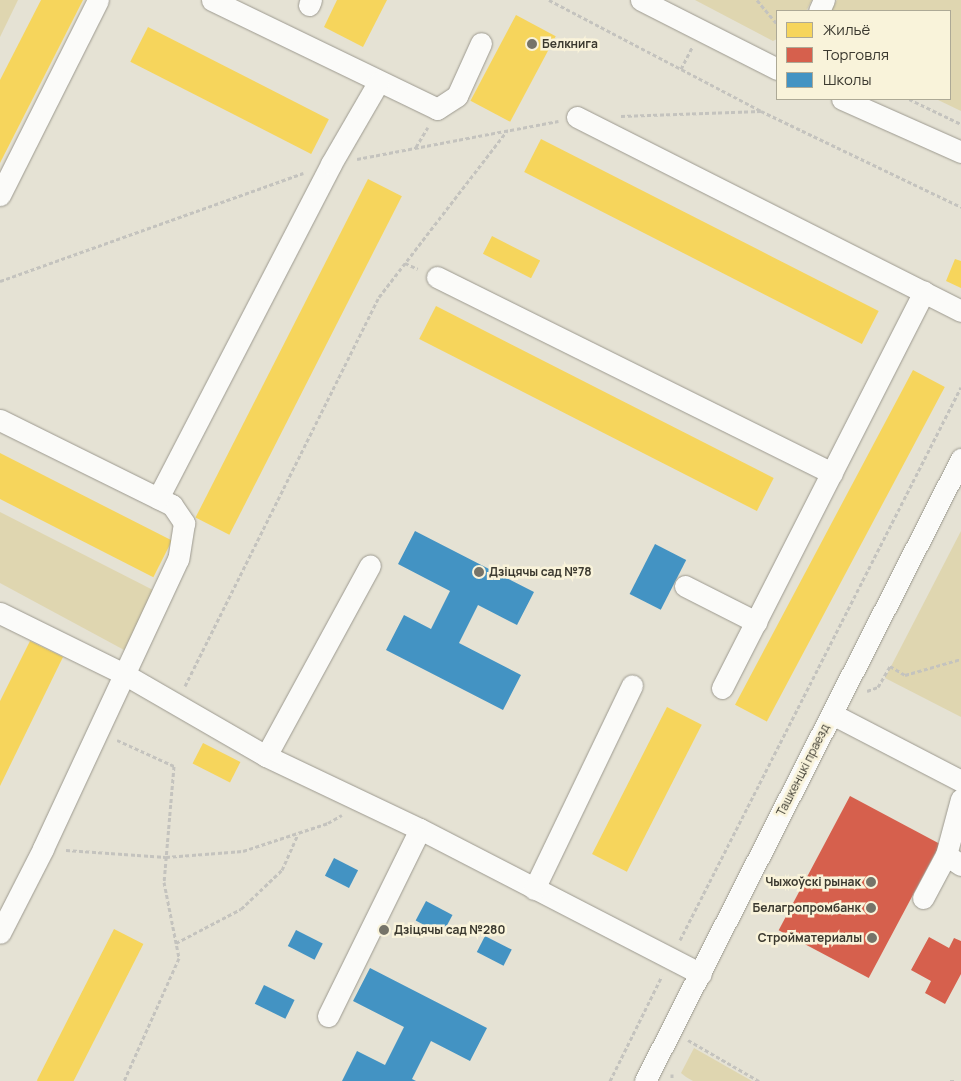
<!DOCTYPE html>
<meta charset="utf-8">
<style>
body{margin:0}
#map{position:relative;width:961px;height:1081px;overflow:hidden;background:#e5e2d4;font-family:Manrope,sans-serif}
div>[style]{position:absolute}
.green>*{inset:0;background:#dfd6b0}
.homes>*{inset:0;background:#f6d55c;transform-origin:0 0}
.shops>*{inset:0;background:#d6604d;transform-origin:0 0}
.schools>*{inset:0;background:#4393c3;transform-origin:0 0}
.path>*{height:3px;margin-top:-1.5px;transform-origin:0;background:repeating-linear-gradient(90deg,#c4c3be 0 4px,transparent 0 6.5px)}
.roads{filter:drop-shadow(0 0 1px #9c998f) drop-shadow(0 0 1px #9c998f)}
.minor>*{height:21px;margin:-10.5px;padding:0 10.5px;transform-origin:10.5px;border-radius:10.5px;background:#fbfbf9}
.dots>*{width:14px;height:14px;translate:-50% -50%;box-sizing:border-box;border:2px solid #f9f3da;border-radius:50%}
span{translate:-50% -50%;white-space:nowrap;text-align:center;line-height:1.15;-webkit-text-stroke:5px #f9f3da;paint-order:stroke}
.poi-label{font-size:12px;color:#3b392f;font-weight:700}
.left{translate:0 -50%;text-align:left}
.right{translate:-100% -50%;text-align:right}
.street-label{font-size:12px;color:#3b392f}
.legend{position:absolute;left:776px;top:10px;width:175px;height:90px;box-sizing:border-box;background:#f9f3da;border:1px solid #ada996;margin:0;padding:6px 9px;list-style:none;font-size:15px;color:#3b392f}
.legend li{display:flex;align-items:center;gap:10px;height:25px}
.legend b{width:25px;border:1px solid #ada996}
</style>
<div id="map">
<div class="green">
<div style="clip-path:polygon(0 0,18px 0,0 37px)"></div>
<div style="clip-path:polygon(695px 0,812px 0,806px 11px,777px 11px,777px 39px,773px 41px)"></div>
<div style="clip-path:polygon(837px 0,961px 0,961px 111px,936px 99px,950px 99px,950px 11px,831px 11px)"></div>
<div style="clip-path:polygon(0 512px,153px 590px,126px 651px,0 583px)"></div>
<div style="clip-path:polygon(961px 531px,961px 717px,885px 678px)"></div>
<div style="clip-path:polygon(694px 1048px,752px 1081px,693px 1081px,686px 1077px,681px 1073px)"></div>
</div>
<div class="homes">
<div style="clip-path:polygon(41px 0,83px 0,0 163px,0 80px)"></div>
<div style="clip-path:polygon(337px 0,387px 0,363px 47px,324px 27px)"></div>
<div style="left:516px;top:15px;width:45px;height:97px;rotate:28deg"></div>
<div style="left:148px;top:27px;width:203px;height:39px;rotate:27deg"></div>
<div style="left:541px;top:139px;width:379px;height:37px;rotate:27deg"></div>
<div style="left:368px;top:179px;width:38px;height:380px;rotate:27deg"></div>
<div style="left:492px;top:236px;width:54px;height:20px;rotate:27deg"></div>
<div style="clip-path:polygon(955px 259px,961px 261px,961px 288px,946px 281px)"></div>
<div style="left:436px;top:306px;width:379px;height:37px;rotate:27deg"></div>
<div style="left:913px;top:370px;width:36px;height:379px;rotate:28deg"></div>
<div style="left:0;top:453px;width:193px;height:41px;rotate:27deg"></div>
<div style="clip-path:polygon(30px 641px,63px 657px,0 786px,0 701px)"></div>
<div style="left:667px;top:707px;width:39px;height:165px;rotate:27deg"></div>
<div style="left:203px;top:743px;width:42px;height:23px;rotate:27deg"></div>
<div style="left:114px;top:929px;width:33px;height:170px;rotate:27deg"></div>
</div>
<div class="shops">
<div style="left:850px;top:796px;width:102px;height:152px;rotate:28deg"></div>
<div style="clip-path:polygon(929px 937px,949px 948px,954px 938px,961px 941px,961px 974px,945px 1004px,925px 993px,931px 981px,911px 970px)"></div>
</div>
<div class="schools">
<div style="clip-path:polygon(415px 531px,534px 592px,517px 625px,478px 605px,459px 643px,521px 675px,503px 710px,386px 650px,404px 615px,431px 629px,450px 591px,398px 564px)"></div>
<div style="left:655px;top:544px;width:35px;height:56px;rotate:27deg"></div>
<div style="left:334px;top:858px;width:27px;height:20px;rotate:27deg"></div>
<div style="left:426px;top:901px;width:30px;height:22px;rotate:28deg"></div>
<div style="left:296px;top:930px;width:30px;height:18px;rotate:27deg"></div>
<div style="left:485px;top:936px;width:30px;height:18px;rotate:27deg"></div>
<div style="clip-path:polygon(370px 968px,487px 1028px,470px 1061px,431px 1041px,412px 1079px,416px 1081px,342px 1081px,357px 1051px,385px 1065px,404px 1027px,353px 1001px)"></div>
<div style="left:264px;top:985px;width:34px;height:21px;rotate:26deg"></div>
</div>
<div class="path">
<div style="left:549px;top:0;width:239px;rotate:27.6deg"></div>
<div style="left:761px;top:111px;width:222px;rotate:25.6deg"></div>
<div style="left:757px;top:0;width:31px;rotate:50deg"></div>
<div style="left:681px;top:69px;width:25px;rotate:-63deg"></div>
<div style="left:909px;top:99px;width:58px;rotate:25.7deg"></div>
<div style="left:621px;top:116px;width:140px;rotate:-2deg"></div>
<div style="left:416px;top:147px;width:23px;rotate:-59deg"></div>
<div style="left:357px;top:159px;width:205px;rotate:-10.7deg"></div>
<div style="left:405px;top:263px;width:14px;rotate:25deg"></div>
<div style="left:0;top:281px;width:322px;rotate:-19.6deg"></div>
<div style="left:185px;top:686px;width:435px;rotate:-63.5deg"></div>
<div style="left:379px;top:297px;width:210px;rotate:-52.4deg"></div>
<div style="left:867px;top:691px;width:12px;rotate:-20deg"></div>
<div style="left:878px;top:687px;width:24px;rotate:-60deg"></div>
<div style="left:890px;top:666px;width:17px;rotate:31deg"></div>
<div style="left:905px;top:675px;width:58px;rotate:-15.9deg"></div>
<div style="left:117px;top:740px;width:63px;rotate:24.5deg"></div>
<div style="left:174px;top:766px;width:116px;rotate:94.9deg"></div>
<div style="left:164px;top:882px;width:77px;rotate:78.8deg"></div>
<div style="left:179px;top:958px;width:135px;rotate:114.1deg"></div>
<div style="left:66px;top:850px;width:100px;rotate:4deg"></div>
<div style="left:166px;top:857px;width:77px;rotate:-4.5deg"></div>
<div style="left:243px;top:851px;width:89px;rotate:-18.2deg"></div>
<div style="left:328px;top:823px;width:16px;rotate:-30deg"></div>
<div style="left:680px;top:940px;width:620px;rotate:-63.06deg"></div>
<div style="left:176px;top:943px;width:73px;rotate:-27.6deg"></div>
<div style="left:241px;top:909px;width:57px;rotate:-43.6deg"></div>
<div style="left:282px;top:870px;width:39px;rotate:-66deg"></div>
<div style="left:688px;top:1040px;width:82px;rotate:30deg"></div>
<div style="left:672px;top:1074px;width:7px;rotate:90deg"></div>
<div style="left:610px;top:1081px;width:117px;rotate:-63.7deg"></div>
<div style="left:950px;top:1081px;width:4px"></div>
</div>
<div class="roads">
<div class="minor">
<div style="left:212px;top:0;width:250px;rotate:25.8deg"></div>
<div style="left:437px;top:109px;width:24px;rotate:-33deg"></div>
<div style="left:457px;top:96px;width:58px;rotate:-65.6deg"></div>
<div style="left:641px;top:0;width:153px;rotate:26.9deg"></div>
<div style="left:309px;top:5px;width:5px;rotate:-68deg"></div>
<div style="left:819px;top:11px;width:12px;rotate:-66deg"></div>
<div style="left:842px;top:99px;width:130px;rotate:24deg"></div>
<div style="left:577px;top:117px;width:430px;rotate:26.8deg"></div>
<div style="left:0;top:195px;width:218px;rotate:-63.3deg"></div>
<div style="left:437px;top:277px;width:441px;rotate:26.4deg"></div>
<div style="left:0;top:420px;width:192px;rotate:26.3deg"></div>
<div style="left:172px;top:505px;width:22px;rotate:56deg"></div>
<div style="left:184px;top:523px;width:36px;rotate:99deg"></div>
<div style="left:178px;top:559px;width:320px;rotate:115deg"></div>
<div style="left:43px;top:849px;width:94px;rotate:117.1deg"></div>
<div style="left:158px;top:498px;width:376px;rotate:-62.6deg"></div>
<div style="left:331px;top:164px;width:94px;rotate:-59.9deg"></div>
<div style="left:685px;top:586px;width:80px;rotate:26.9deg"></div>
<div style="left:0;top:613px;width:138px;rotate:26.2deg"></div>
<div style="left:124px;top:674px;width:164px;rotate:30deg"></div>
<div style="left:266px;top:756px;width:170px;rotate:25.4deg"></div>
<div style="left:420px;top:829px;width:316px;rotate:27.3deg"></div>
<div style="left:722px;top:688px;width:445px;rotate:-63deg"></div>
<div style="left:832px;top:714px;width:145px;rotate:27.4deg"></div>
<div style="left:266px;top:756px;width:217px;rotate:-61.4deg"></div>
<div style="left:961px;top:799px;width:58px;rotate:105deg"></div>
<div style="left:946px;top:855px;width:18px;rotate:34deg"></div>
<div style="left:534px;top:889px;width:226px;rotate:-64.3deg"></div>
<div style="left:923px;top:898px;width:49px;rotate:-61.9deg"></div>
<div style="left:328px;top:1016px;width:208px;rotate:-63.8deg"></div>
<div style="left:645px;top:1081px;width:698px;rotate:-63.07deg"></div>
</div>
</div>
<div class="dots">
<div style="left:532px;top:44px;background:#767469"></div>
<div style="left:479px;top:572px;background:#767469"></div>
<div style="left:871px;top:882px;background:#767469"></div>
<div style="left:871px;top:908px;background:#767469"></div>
<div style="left:384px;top:930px;background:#767469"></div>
<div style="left:872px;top:938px;background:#767469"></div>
</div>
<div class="poi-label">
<span class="left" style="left:542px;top:44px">Белкнига</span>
<span class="left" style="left:489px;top:572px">Дзіцячы сад №78</span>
<span class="right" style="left:861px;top:882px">Чыжоўскі рынак</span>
<span class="right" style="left:861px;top:908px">Белагропромбанк</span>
<span class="left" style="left:394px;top:930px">Дзіцячы сад №280</span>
<span class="right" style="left:862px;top:938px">Стройматериалы</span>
</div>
<div class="street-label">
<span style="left:803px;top:770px;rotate:-63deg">Ташкенцкі праезд</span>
</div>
<ul class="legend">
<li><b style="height:14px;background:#f6d55c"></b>Жильё</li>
<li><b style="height:14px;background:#d6604d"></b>Торговля</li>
<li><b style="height:14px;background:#4393c3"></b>Школы</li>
</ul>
</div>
